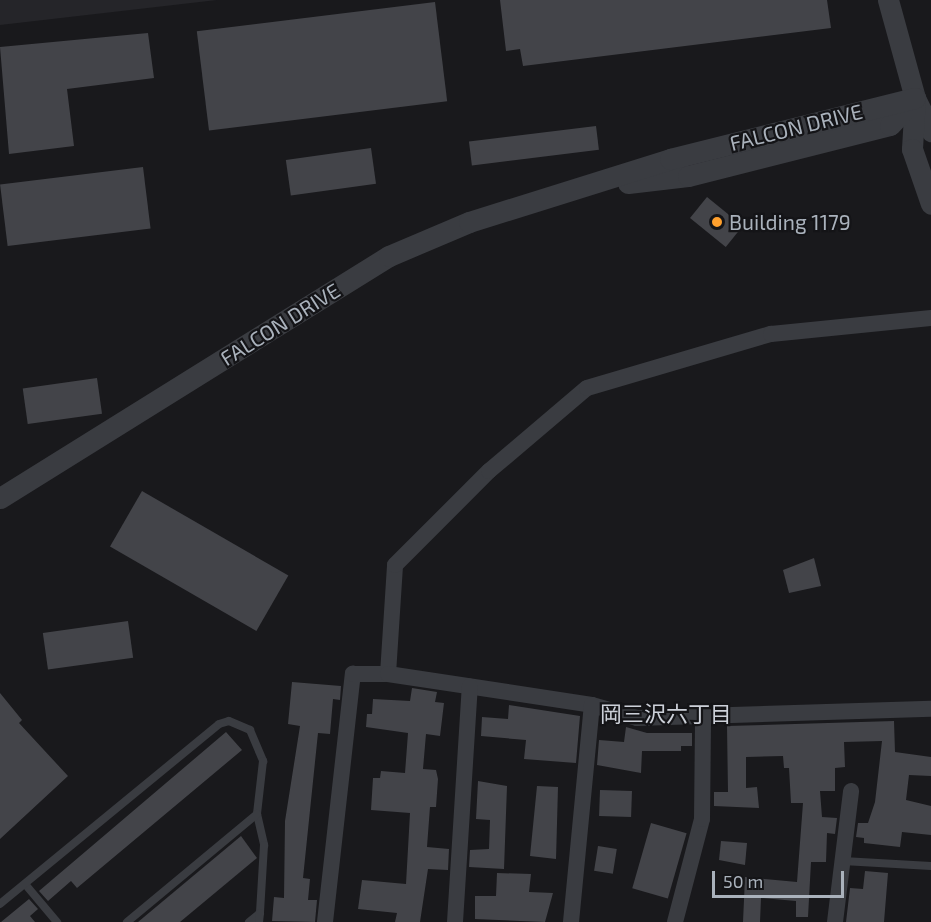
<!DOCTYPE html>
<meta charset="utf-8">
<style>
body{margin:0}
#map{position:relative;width:931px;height:922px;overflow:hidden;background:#19191c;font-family:"Exo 2","Noto Sans JP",sans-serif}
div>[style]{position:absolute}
.built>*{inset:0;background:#252529}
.building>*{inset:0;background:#434449;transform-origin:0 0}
.service>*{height:8px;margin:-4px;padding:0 4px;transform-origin:4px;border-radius:4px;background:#3a3c41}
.minor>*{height:16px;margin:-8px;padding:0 8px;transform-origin:8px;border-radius:8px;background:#3a3c41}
.tertiary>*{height:21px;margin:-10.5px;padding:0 10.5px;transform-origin:10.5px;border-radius:10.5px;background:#3a3c41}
.dots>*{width:16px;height:16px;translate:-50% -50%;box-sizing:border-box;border:3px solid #141417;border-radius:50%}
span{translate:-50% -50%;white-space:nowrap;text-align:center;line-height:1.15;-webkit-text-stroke:4.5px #141417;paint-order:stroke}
.street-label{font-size:21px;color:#aab2bc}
.poi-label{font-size:21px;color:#aab2bc}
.left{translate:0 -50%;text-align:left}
.neighbourhood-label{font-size:22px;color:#ccd0d8}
.scale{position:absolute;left:712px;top:871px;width:132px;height:27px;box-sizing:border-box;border:3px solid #aab2bc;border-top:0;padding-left:8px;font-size:18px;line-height:21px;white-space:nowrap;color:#aab2bc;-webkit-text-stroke:4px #141417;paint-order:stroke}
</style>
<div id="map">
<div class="built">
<div style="clip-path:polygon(0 0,217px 0,0 25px)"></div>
</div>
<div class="building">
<div style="clip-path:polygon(500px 0,827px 0,831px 28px,523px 66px,520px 49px,506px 51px)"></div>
<div style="left:435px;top:2px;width:100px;height:240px;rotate:83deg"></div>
<div style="clip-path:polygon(148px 33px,154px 78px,67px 89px,74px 146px,9px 154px,0 47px)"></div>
<div style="left:596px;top:126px;width:24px;height:128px;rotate:83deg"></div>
<div style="left:371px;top:148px;width:36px;height:86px;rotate:82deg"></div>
<div style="left:143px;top:167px;width:62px;height:144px;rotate:83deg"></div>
<div style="left:707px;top:197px;width:46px;height:27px;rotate:39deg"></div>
<div style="left:97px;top:378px;width:36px;height:75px;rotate:82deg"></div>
<div style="left:142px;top:491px;width:169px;height:64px;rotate:30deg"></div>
<div style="clip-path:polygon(814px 558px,821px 586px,789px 593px,783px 570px)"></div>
<div style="left:128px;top:621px;width:37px;height:86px;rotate:82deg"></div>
<div style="clip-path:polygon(292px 682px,341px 686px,340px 700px,333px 699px,330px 734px,318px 733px,303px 878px,310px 879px,308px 900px,317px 900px,315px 922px,272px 921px,274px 897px,284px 898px,285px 821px,300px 726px,288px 724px)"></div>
<div style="clip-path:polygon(412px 688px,437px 692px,435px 702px,444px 703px,440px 736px,426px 734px,423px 769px,436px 770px,438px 779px,436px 807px,430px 807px,427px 847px,449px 849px,448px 870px,428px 869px,420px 922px,395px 922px,397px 913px,358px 909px,362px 880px,406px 884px,410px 813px,371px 810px,373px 778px,380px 778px,381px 771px,405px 773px,408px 733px,366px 727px,367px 714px,372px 714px,373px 699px,410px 701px)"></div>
<div style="clip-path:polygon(0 693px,22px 720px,19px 723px,68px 776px,0 839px)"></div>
<div style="clip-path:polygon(509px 705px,580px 716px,576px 763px,524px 759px,526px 740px,481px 736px,482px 717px,508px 719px)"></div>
<div style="clip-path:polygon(894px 721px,895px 752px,931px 757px,931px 776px,909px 775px,906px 800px,931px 806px,931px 835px,902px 832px,900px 847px,864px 843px,864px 838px,856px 837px,858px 823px,868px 823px,875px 802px,882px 741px,844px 742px,845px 767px,835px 768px,835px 791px,820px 791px,822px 817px,837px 818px,835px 834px,827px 833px,826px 862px,811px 862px,808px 917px,796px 917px,796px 901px,761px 898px,760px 922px,743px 922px,745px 877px,797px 882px,803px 803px,791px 803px,789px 768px,784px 768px,783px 756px,746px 757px,746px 788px,757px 787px,759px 808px,714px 806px,714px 792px,728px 792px,727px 726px)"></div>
<div style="clip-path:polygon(626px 727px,647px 733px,692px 733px,692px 746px,681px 746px,681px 751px,642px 751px,641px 773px,597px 765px,599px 740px,624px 742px)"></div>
<div style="clip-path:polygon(226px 732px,242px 750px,77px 888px,71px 881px,48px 901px,39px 891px)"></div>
<div style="clip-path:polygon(478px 781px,507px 786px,504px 869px,469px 867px,470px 850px,489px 849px,490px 820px,476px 819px)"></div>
<div style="clip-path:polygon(537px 786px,558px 787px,556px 859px,530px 856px)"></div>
<div style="left:600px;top:790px;width:32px;height:26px;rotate:2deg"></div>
<div style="left:651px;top:823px;width:37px;height:68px;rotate:16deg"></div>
<div style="clip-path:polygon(241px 836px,257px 858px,180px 922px,138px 922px)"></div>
<div style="clip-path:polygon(721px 841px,747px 843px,745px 865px,719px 860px)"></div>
<div style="left:598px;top:846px;width:19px;height:25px;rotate:9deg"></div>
<div style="clip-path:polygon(865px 871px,888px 873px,884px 922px,846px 922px,850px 888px,863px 889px)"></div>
<div style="clip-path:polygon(497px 873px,531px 874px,529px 892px,553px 893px,545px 922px,475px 919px,475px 896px,496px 896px)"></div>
<div style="clip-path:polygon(29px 899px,38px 909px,30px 916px,35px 922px,1px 922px)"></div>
</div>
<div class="service">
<div style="left:843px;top:861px;width:88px;rotate:3.3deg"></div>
<div style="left:25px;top:884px;width:50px;rotate:49.9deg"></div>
<div style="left:0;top:904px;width:283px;rotate:-39.4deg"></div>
<div style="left:219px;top:724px;width:10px;rotate:-17deg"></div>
<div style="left:229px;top:721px;width:23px;rotate:23deg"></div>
<div style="left:250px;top:730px;width:34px;rotate:67deg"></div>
<div style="left:263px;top:761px;width:53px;rotate:96.5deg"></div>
<div style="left:257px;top:814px;width:32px;rotate:77deg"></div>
<div style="left:264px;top:845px;width:68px;rotate:93.4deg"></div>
<div style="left:127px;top:922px;width:169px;rotate:-39.7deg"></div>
<div style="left:249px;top:922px;width:14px;rotate:-39deg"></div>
<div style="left:260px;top:913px;width:9px;rotate:96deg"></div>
</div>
<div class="minor">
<div style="left:388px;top:674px;width:109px;rotate:-86.3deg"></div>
<div style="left:395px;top:565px;width:133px;rotate:-45deg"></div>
<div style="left:489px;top:471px;width:128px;rotate:-40.3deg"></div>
<div style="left:587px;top:388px;width:192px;rotate:-16.4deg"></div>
<div style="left:771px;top:334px;width:161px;rotate:-5.7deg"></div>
<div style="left:325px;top:922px;width:250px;rotate:-83.6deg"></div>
<div style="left:353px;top:674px;width:35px"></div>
<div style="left:388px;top:674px;width:206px;rotate:8.6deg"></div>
<div style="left:592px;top:705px;width:47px;rotate:16.1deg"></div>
<div style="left:637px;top:718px;width:294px;rotate:-1.8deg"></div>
<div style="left:455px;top:922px;width:236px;rotate:-86.4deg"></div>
<div style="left:571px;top:922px;width:218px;rotate:-84.5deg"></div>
<div style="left:675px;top:922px;width:106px;rotate:-75.3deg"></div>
<div style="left:702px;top:819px;width:101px;rotate:-89.4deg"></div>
<div style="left:835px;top:922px;width:132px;rotate:-83deg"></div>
</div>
<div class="tertiary">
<div style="left:888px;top:0;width:102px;rotate:74.6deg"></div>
<div style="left:915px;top:98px;width:37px;rotate:64deg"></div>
<div style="left:915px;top:98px;width:51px;rotate:93.4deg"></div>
<div style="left:912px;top:149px;width:58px;rotate:70.9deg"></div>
<div style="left:628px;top:183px;width:60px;rotate:-6.7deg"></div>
<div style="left:688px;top:176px;width:208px;rotate:-14.2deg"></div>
<div style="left:890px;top:125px;width:37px;rotate:-47deg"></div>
<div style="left:0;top:498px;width:458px;rotate:-31.9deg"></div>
<div style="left:389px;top:256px;width:87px;rotate:-23deg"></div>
<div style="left:469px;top:222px;width:211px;rotate:-17.4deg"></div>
<div style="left:670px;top:159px;width:252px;rotate:-14deg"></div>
</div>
<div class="dots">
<div style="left:717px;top:222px;background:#ffa02d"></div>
</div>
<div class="street-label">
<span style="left:796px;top:127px;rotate:-14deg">FALCON DRIVE</span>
<span style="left:280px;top:324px;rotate:-32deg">FALCON DRIVE</span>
</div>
<div class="poi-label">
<span class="left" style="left:729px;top:222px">Building 1179</span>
</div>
<div class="neighbourhood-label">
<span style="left:666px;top:714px">岡三沢六丁目</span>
</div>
<div class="scale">50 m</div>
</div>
